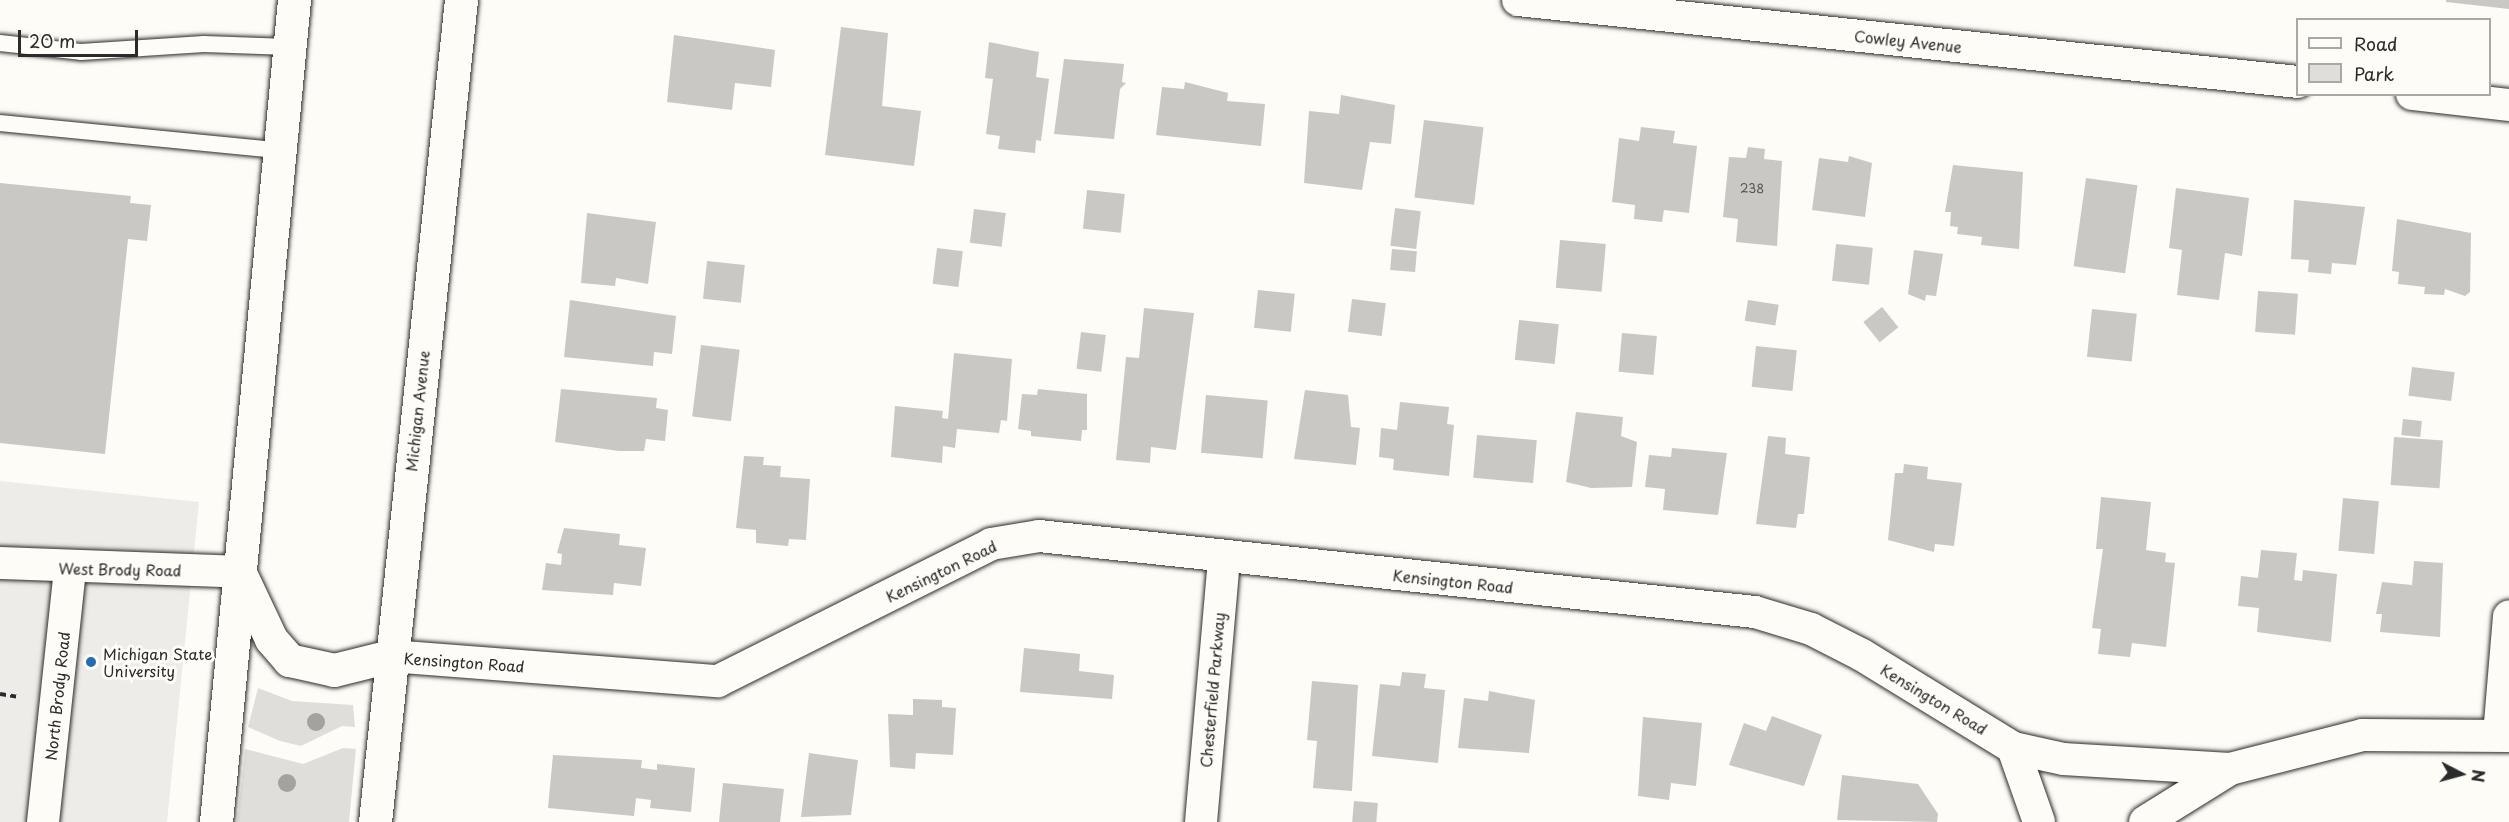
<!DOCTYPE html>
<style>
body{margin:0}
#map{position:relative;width:2509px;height:822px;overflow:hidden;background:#fdfcf7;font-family:"Playpen Sans",sans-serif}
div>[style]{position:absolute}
.built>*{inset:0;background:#edece8}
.green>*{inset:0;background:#dfdeda}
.building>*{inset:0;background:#c9c8c4;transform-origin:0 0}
.path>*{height:4px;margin-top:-2px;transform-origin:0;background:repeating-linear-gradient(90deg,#2b2b2b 0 6px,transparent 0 10.5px)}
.roads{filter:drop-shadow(0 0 2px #2b2b2b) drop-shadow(0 0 2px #2b2b2b)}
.lane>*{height:16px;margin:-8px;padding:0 8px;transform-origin:8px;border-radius:8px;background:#fdfcf7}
.street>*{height:32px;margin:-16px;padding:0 16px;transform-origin:16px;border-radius:16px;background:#fdfcf7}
.primary>*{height:33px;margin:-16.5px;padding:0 16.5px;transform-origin:16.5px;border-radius:16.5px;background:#fdfcf7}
.trees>*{width:18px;height:18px;margin:-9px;border-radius:50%;background:#a2a29f}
.dots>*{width:16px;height:16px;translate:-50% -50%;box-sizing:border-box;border:3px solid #fdfcf7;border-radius:50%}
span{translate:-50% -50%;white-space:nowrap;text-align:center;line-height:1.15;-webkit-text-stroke:6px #fdfcf7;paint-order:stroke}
.number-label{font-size:12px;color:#525251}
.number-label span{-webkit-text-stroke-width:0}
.street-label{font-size:15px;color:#2b2b2b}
.poi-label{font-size:15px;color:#2b2b2b}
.left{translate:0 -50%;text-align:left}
.legend{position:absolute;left:2296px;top:18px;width:195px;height:78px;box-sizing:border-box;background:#fdfcf7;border:2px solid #a9a8a5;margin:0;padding:8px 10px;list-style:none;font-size:18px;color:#2b2b2b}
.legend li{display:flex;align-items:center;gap:12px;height:30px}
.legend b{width:30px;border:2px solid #a9a8a5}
.north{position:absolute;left:2431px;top:744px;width:60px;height:60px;-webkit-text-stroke:4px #fdfcf7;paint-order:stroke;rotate:96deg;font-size:16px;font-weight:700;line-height:24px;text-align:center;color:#2b2b2b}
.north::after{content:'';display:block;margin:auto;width:21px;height:27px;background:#2b2b2b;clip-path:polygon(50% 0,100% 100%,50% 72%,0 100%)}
.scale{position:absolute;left:18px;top:30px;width:120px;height:27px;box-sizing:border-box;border:3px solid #2b2b2b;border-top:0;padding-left:8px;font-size:18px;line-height:21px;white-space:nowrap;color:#2b2b2b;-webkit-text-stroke:4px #fdfcf7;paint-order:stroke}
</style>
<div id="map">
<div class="built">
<div style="clip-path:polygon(0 481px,199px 502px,167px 822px,0 822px)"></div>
</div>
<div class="green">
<div style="clip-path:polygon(258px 688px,292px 701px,353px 705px,355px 727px,342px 726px,301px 746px,280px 741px,248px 727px)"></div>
<div style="clip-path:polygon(343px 748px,356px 749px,349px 822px,237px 822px,245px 749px,303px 764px)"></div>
</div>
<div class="building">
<div style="clip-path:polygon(2446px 0,2509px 0,2509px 9px,2446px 2px)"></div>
<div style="clip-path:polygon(841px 27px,888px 33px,882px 106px,921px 111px,914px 166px,825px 155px)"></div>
<div style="clip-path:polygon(674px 35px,775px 50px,771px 87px,735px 83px,732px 110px,667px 102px)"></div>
<div style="clip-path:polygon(989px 42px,1039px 52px,1036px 77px,1049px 79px,1041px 141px,1036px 140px,1035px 153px,998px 149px,1000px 136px,986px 134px,993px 79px,985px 78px)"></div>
<div style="clip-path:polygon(1064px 59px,1124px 64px,1122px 82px,1126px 83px,1120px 89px,1114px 139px,1054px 134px)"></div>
<div style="clip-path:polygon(1185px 82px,1228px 93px,1227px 101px,1265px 104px,1261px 146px,1156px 135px,1162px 87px,1184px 89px)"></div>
<div style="clip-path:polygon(1341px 95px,1395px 105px,1391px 144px,1370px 142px,1362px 190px,1304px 183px,1309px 111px,1339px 114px)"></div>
<div style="left:1424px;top:120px;width:60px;height:78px;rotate:7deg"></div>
<div style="clip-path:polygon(1641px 127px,1675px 131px,1673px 143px,1697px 146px,1689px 213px,1664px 210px,1662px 222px,1634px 219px,1635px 205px,1612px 202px,1619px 138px,1639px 141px)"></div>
<div style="clip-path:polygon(1748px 147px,1765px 149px,1764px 159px,1782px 161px,1777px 246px,1736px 242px,1738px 219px,1723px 217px,1729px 157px,1746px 158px)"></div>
<div style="clip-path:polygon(1849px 156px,1872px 163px,1865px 217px,1812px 210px,1819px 158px,1848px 162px)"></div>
<div style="clip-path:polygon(1953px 165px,2023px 172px,2019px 249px,1981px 245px,1982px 237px,1957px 234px,1958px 227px,1950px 226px,1951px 212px,1945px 212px)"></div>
<div style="left:2086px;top:178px;width:52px;height:89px;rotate:8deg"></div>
<div style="clip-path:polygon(0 183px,131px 196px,130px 203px,151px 205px,147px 241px,128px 239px,105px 454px,0 443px)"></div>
<div style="clip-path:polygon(2176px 188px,2249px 198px,2242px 256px,2225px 253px,2219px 300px,2177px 295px,2182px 250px,2169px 248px)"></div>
<div style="left:1087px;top:190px;width:38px;height:39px;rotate:6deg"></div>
<div style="clip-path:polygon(2294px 200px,2365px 207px,2356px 265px,2332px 263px,2331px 274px,2308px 272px,2309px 260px,2291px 259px)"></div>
<div style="left:1395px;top:208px;width:26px;height:38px;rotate:7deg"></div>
<div style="left:974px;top:209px;width:32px;height:34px;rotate:7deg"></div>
<div style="clip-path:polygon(587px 213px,656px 222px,648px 284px,616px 278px,615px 286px,581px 283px)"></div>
<div style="clip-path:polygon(2397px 219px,2471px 233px,2470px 292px,2465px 296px,2445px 289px,2444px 295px,2424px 294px,2425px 287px,2398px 284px,2399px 272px,2392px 271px)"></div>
<div style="left:1560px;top:240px;width:46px;height:48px;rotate:5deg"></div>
<div style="left:1836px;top:244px;width:37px;height:37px;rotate:6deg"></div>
<div style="left:937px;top:248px;width:26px;height:36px;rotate:7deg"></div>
<div style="left:1392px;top:249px;width:25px;height:21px;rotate:5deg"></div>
<div style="clip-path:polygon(1914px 250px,1943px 254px,1936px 296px,1926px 295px,1925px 301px,1908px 294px)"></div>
<div style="left:707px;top:261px;width:38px;height:38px;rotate:6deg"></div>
<div style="left:1258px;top:290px;width:37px;height:38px;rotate:6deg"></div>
<div style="left:2258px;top:291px;width:40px;height:41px;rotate:4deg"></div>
<div style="left:1352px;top:299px;width:34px;height:33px;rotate:7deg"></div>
<div style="clip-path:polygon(570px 300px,676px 316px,672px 354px,654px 352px,653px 366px,564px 357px)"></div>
<div style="left:1748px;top:300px;width:31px;height:21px;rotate:9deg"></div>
<div style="left:1882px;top:307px;width:26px;height:24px;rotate:51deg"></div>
<div style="clip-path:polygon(1144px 308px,1194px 313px,1176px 450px,1151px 447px,1150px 463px,1116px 460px,1126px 357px,1139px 358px)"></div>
<div style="left:2092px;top:309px;width:45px;height:48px;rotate:6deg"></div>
<div style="left:1519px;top:320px;width:40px;height:40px;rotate:6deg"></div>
<div style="left:1081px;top:332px;width:25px;height:37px;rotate:7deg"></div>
<div style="left:1622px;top:333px;width:35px;height:39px;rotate:5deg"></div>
<div style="left:701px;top:345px;width:39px;height:72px;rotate:7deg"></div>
<div style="left:1756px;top:346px;width:41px;height:41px;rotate:6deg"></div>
<div style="clip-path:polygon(954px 353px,1012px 359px,1007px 421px,1001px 420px,999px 433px,957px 429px,955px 448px,943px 446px,942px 463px,891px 457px,895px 406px,943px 411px,942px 418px,948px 419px)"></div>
<div style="left:2412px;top:367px;width:43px;height:29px;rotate:7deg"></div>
<div style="clip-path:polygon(561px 389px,657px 398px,656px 408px,668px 410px,665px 441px,646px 439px,644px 451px,619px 451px,555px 442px)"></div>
<div style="clip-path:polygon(1038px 389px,1087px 394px,1087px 430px,1082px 430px,1081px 441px,1031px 436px,1031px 431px,1018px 429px,1022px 394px,1037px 395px)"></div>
<div style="clip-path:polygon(1305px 390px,1348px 395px,1351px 427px,1360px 428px,1356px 465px,1294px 459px)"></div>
<div style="left:1206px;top:395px;width:62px;height:58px;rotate:5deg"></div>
<div style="clip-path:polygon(1400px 402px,1449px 407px,1447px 424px,1454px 425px,1449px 476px,1393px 470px,1394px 459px,1379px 457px,1381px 428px,1397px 430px)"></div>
<div style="clip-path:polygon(1576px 412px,1623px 417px,1621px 436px,1637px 442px,1632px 487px,1591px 488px,1566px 482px)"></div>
<div style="left:2403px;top:419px;width:19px;height:16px;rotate:6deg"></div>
<div style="left:1477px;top:435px;width:60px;height:43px;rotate:5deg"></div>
<div style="clip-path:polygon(1768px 436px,1786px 438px,1785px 454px,1810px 457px,1804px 514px,1798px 514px,1796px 528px,1756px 524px)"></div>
<div style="left:2394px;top:437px;width:49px;height:48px;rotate:4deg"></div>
<div style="clip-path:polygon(1672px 448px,1727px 453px,1718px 515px,1663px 510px,1665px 489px,1645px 487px,1649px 455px,1671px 457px)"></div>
<div style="clip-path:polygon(744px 456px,764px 457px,763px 465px,781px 466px,780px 477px,810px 479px,806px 540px,789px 539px,788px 546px,756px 543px,756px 530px,736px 528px)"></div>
<div style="clip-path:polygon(1904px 464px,1928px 467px,1927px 479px,1962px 483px,1954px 546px,1935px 544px,1934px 552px,1888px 540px,1895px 473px,1903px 473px)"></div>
<div style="clip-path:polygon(2101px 497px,2151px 502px,2146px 550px,2166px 553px,2165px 562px,2175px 563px,2166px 647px,2132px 643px,2130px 657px,2098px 654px,2101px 629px,2092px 628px,2103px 549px,2096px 549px)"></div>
<div style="left:2343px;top:498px;width:36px;height:53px;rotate:5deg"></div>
<div style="clip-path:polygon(564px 528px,620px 534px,619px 545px,646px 548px,641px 586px,614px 583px,613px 595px,542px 590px,546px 563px,561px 565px,562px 554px,557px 553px)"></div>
<div style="clip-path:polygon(2261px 550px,2297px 553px,2294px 580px,2302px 581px,2303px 570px,2337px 574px,2331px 642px,2257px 632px,2259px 608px,2238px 606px,2241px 576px,2258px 578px)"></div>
<div style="clip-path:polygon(2414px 561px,2443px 563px,2440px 637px,2380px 632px,2382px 614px,2376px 614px,2382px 582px,2412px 585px)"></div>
<div style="clip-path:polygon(1024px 648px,1080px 654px,1079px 671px,1114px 675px,1112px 699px,1020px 692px)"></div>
<div style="clip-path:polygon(1402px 672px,1426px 674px,1424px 688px,1445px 690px,1438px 763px,1372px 756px,1380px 684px,1400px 686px)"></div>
<div style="clip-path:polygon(1312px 681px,1358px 685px,1352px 791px,1313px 788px,1317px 741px,1307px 740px)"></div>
<div style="clip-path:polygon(1489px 691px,1535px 700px,1529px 753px,1458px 748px,1464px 698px,1488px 701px)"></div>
<div style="clip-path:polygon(913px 699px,942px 700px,942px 707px,956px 708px,953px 755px,916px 753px,915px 769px,890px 767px,888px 714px,913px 715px)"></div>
<div style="clip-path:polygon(1772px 716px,1822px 735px,1804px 786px,1729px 765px,1744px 723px,1766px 731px)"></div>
<div style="clip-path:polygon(1643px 717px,1702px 723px,1696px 786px,1671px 783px,1669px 800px,1638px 796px)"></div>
<div style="clip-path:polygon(809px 753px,858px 760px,851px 815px,801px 817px)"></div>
<div style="clip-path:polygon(553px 755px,642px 760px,641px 768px,657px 770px,657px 764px,695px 768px,691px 812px,650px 808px,651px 800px,636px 798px,634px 816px,548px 808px)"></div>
<div style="clip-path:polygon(1842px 775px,1918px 784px,1938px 814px,1937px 822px,1837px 820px)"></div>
<div style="clip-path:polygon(723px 783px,784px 789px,780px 822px,719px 822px)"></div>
<div style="left:1354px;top:801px;width:24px;height:21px;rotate:5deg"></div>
</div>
<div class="path">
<div style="left:0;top:694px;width:20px;rotate:9deg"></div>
</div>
<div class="roads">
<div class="lane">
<div style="left:0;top:43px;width:81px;rotate:6.3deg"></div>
<div style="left:81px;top:52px;width:123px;rotate:-3.7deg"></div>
<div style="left:204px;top:44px;width:85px;rotate:2deg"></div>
<div style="left:0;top:123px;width:278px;rotate:5.6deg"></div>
</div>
<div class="street">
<div style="left:1518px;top:0;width:784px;rotate:6deg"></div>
<div style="left:2412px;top:94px;width:98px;rotate:6.5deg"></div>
<div style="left:0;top:563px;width:240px;rotate:2.1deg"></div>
<div style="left:390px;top:656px;width:329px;rotate:4.4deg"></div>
<div style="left:718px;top:681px;width:305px;rotate:-26.6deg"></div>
<div style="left:991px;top:544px;width:49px;rotate:-9.5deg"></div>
<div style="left:1039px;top:536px;width:720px;rotate:6.06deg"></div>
<div style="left:1755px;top:612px;width:59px;rotate:16.9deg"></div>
<div style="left:1811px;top:629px;width:57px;rotate:27deg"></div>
<div style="left:1862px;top:655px;width:177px;rotate:31.6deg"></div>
<div style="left:2013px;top:748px;width:51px;rotate:12.4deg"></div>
<div style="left:2063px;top:759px;width:167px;rotate:3.4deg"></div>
<div style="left:2230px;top:769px;width:136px;rotate:-14.4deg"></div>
<div style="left:2362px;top:735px;width:147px;rotate:0.4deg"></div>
<div style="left:2499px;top:735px;width:119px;rotate:-85.2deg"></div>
<div style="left:2013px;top:748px;width:78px;rotate:70.6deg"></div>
<div style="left:43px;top:822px;width:254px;rotate:-83.9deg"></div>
<div style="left:1201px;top:822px;width:264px;rotate:-85deg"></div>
<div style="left:2145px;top:822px;width:100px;rotate:-31.9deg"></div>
</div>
<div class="primary">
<div style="left:240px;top:573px;width:73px;rotate:64.8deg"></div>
<div style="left:271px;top:639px;width:28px;rotate:49deg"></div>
<div style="left:289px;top:660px;width:46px;rotate:12.5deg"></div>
<div style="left:334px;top:670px;width:58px;rotate:-14deg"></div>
<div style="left:216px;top:822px;width:826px;rotate:-84.58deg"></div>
<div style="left:375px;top:822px;width:826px;rotate:-84.03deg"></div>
</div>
</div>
<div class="trees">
<div style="left:316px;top:722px"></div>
<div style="left:287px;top:783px"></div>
</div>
<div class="dots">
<div style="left:91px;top:662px;background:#1f6fb2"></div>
</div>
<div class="number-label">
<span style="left:1752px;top:189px">238</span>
</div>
<div class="street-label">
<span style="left:1908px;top:41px;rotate:6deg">Cowley Avenue</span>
<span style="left:417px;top:411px;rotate:-84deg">Michigan Avenue</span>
<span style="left:120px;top:569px;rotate:1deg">West Brody Road</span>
<span style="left:941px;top:571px;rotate:-26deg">Kensington Road</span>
<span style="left:1453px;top:581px;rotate:6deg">Kensington Road</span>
<span style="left:464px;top:662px;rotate:4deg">Kensington Road</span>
<span style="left:1212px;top:690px;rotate:-85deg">Chesterfield Parkway</span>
<span style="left:57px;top:696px;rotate:-84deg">North Brody Road</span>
<span style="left:1934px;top:699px;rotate:31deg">Kensington Road</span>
</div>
<div class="poi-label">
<span class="left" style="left:103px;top:662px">Michigan State<br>University</span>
</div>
<ul class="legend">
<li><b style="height:8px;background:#fdfcf7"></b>Road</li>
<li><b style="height:16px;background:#dfdeda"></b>Park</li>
</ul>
<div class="north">N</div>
<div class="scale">20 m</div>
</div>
